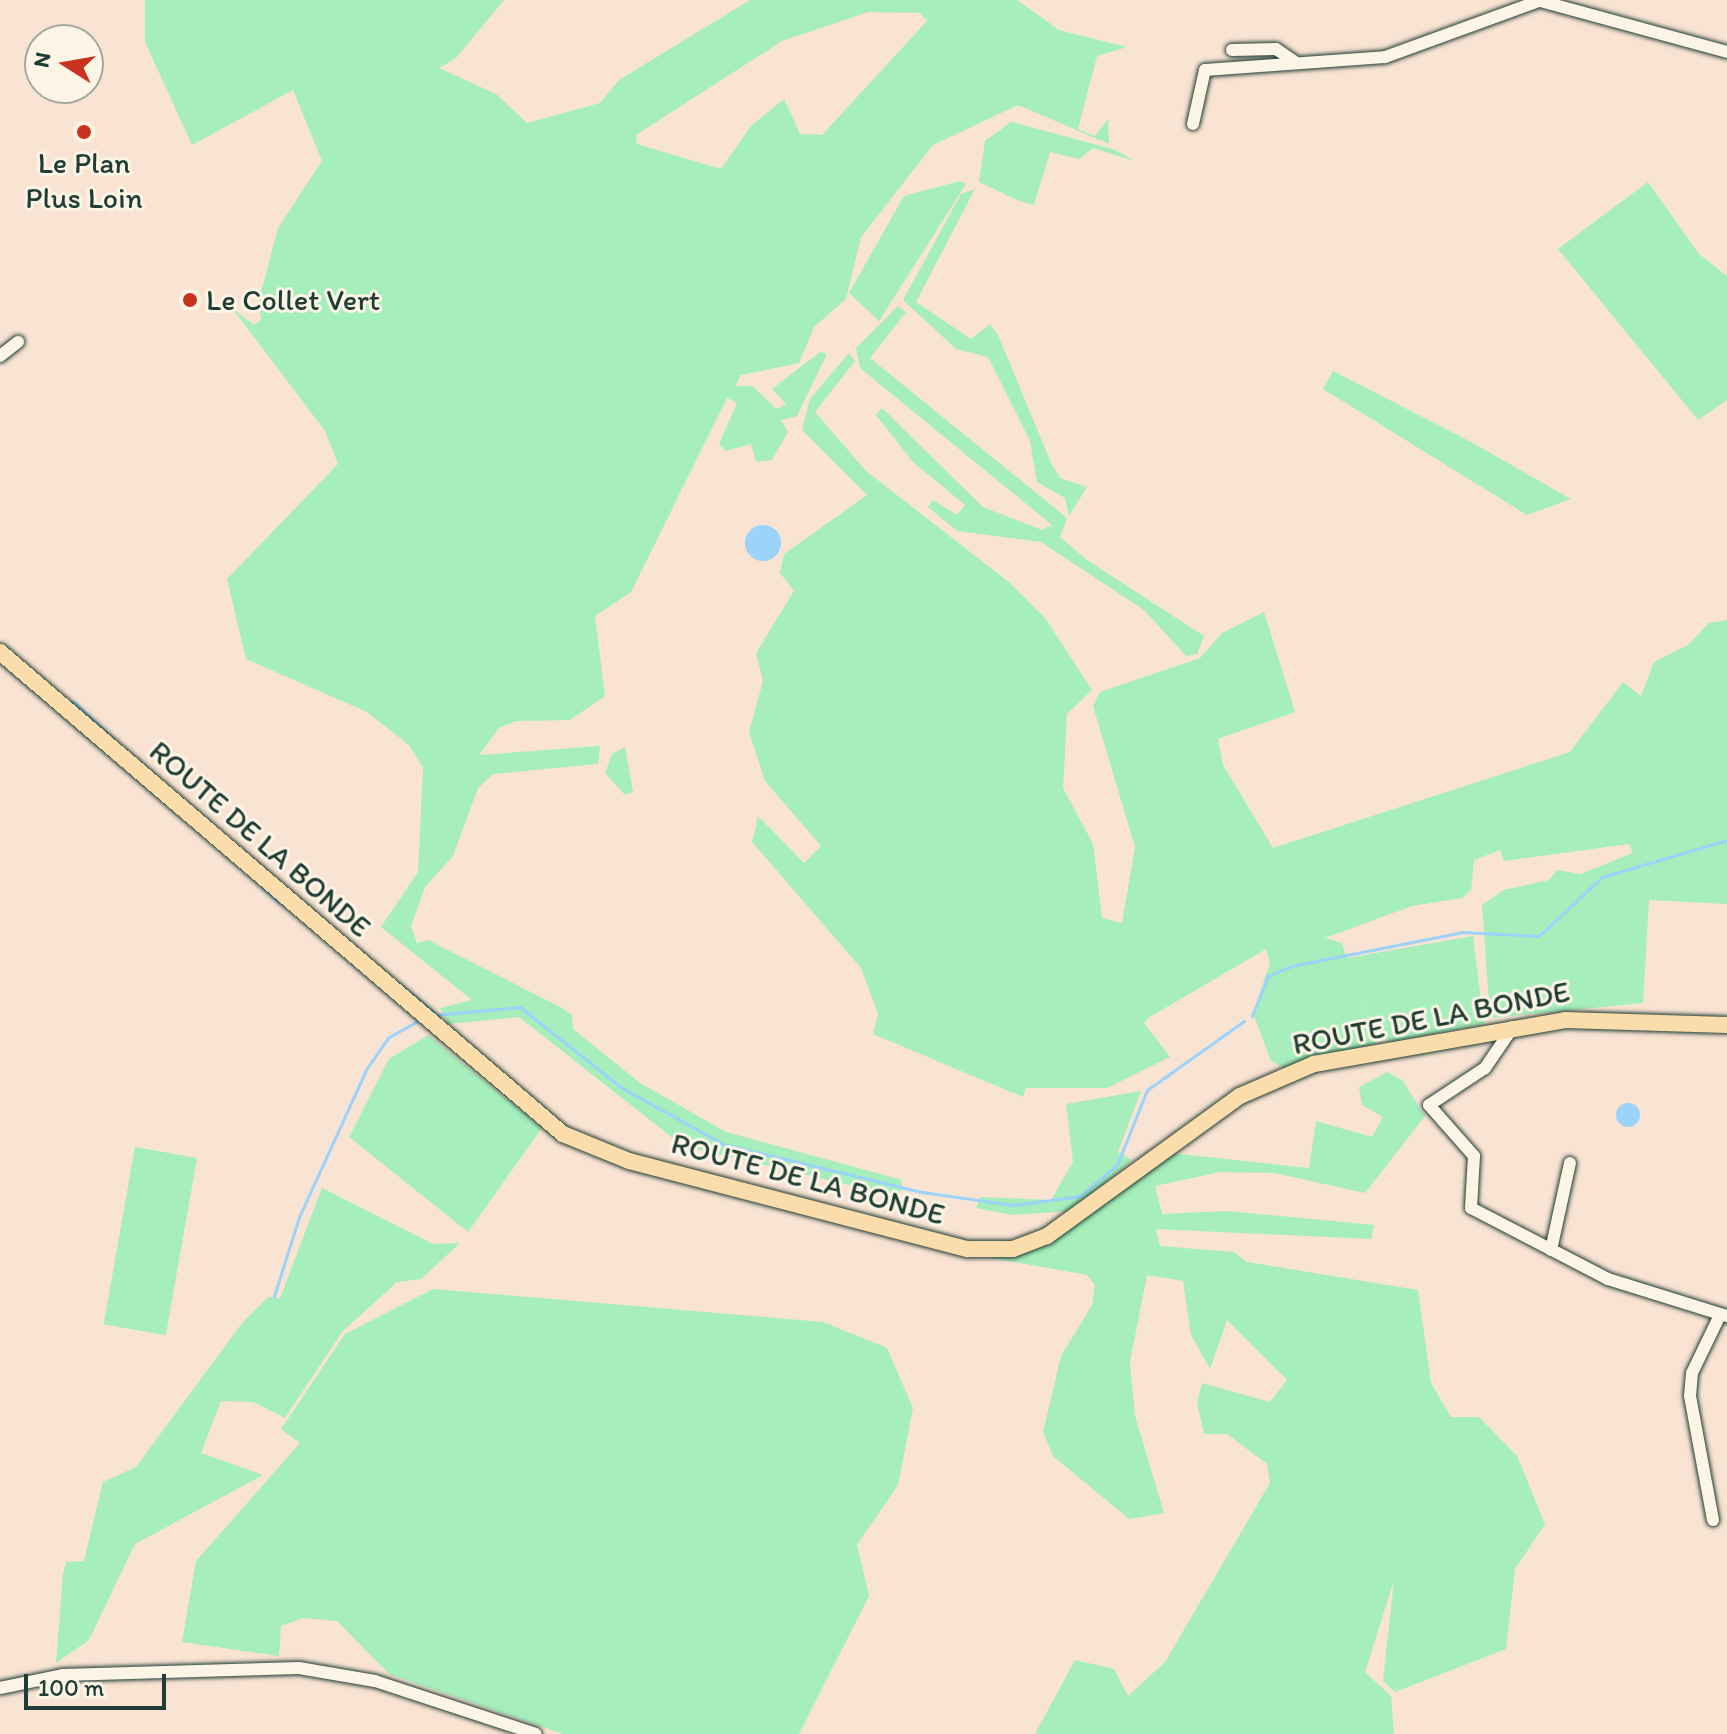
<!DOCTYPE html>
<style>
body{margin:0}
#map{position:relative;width:1727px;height:1734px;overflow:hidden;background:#f9e3d3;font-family:Itim,sans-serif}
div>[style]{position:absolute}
.green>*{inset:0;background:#a6eebc;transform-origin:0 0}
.water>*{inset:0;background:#9bd3fa}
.round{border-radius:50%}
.stream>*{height:3px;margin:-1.5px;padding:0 1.5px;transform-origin:1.5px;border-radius:1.5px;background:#9bd3fa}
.roads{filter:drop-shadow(0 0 2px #1f3d34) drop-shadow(0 0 2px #1f3d34)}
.minor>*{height:12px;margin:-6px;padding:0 6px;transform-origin:6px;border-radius:6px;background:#fcf5e5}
.major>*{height:16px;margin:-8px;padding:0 8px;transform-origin:8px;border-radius:8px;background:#fbddab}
.dots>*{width:22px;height:22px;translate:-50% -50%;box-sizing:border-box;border:4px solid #fcf5e5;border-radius:50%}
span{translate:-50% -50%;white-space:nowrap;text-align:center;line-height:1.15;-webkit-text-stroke:6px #fcf5e5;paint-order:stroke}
.poi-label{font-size:30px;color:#1f3d34}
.left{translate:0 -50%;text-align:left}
.street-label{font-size:30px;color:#1f3d34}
.north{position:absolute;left:24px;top:24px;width:80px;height:80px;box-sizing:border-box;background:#fcf5e5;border:2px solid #a4ab9e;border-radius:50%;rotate:281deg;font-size:22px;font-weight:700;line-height:32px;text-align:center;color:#1f3d34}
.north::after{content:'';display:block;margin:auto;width:28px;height:36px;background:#c8321e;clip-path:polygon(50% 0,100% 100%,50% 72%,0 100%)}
.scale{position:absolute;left:24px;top:1674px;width:142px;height:36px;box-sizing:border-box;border:4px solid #1f3d34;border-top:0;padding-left:10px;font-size:24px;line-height:28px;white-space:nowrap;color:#1f3d34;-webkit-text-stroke:6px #fcf5e5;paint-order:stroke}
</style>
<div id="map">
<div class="green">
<div style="clip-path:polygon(evenodd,145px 0,504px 0,456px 58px,439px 68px,496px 94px,527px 123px,600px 103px,619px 80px,750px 0,1017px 0,1059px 30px,1127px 47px,1097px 56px,1078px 129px,1095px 136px,1108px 119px,1109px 144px,1018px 105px,933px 145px,861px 237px,846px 299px,814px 327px,799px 363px,741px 375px,735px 386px,752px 386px,777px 409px,786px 404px,772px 389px,820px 352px,827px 354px,797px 416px,781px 420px,788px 432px,772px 460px,756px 462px,751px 444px,725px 451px,719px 444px,737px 403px,727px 398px,631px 592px,595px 616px,605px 696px,570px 720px,516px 721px,499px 728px,479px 755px,600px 746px,598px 764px,493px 774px,478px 788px,453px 856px,425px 887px,411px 926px,417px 943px,428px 940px,562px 1008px,572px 1015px,573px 1029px,640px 1083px,726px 1132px,902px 1180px,900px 1197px,683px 1146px,519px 1017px,448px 1024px,440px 1008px,472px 1000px,381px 927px,418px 872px,423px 768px,409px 745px,367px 712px,246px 659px,227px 579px,338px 464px,325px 431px,232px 308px,254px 325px,261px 320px,259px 300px,278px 228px,322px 161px,293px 90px,192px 145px,145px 42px,145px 0,868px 12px,920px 13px,927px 21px,822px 135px,800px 134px,784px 99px,751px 126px,721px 169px,637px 144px,636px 135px,782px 41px,868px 12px)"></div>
<div style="clip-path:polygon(1011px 122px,1116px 150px,1134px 161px,1093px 148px,1079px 159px,1050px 152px,1034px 205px,1019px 201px,979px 182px,985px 141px)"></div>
<div style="clip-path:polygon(960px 181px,966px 184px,879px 321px,849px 293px,904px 196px)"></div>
<div style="clip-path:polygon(1648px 182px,1699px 254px,1727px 276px,1727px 400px,1698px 420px,1558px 249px)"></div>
<div style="clip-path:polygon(975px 189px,916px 302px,971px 339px,990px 324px,998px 335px,1052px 465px,1060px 478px,1087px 487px,1069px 516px,1065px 498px,1037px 482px,1030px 441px,988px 357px,956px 349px,903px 300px,961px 194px)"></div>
<div style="clip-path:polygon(898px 306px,906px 312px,870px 358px,1067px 518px,1060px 537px,1087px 560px,1204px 636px,1197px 654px,1186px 656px,1144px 610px,1041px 542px,957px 531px,928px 507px,933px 500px,957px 515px,965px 505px,913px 462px,876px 415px,882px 408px,983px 507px,1042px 530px,1052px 525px,860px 368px,856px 348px)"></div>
<div style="clip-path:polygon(849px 353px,855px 361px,815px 412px,866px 471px,1010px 583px,1045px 618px,1092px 690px,1067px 714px,1063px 788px,1093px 844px,1102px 918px,1122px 923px,1135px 847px,1093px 706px,1100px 692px,1200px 658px,1222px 633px,1264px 612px,1295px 712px,1218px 739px,1223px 765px,1273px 848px,1570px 752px,1623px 682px,1641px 696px,1654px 662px,1688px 645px,1709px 623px,1727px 620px,1727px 904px,1649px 900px,1643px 1003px,1490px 1018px,1482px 905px,1504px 890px,1549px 880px,1557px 870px,1580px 874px,1633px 853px,1629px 844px,1504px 861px,1500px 850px,1474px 860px,1471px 890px,1462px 898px,1412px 906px,1325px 938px,1342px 943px,1347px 958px,1473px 936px,1484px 1024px,1389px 1042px,1370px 1023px,1350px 972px,1377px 1043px,1284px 1068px,1271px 1061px,1253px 1013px,1270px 963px,1266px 949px,1148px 1018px,1144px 1023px,1170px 1057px,1107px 1088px,1026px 1088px,1023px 1097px,873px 1034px,878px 1014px,861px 968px,752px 842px,758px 816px,804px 863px,821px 846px,765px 781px,749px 732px,763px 681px,756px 653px,794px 591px,780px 573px,784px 554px,867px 495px,802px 430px,810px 399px)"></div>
<div style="clip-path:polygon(1333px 371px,1473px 443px,1571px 499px,1527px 515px,1323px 389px)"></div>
<div style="clip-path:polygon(625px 747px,633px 792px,625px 795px,605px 773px,612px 754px)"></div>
<div style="clip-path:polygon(428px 1035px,542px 1128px,468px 1232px,349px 1137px,389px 1059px)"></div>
<div style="clip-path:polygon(1387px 1072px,1402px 1080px,1425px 1116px,1365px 1193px,1274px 1173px,1220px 1172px,1155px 1186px,1162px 1214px,1227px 1211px,1374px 1225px,1371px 1239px,1156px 1229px,1160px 1246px,1234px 1252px,1247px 1262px,1418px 1290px,1431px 1383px,1451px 1417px,1479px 1417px,1517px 1456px,1545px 1524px,1515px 1569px,1506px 1649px,1395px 1692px,1383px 1681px,1394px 1580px,1365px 1672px,1391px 1696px,1394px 1734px,1035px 1734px,1075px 1660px,1114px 1669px,1128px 1696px,1165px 1662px,1270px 1483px,1267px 1464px,1227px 1434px,1204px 1434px,1197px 1403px,1202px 1383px,1270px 1402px,1287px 1380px,1227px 1320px,1210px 1369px,1191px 1335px,1183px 1281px,1147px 1275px,1130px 1362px,1135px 1416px,1164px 1513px,1129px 1519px,1053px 1456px,1043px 1432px,1061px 1356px,1092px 1305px,1095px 1285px,1087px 1275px,992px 1258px,1034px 1251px,1171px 1153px,1309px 1168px,1316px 1121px,1372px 1137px,1383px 1117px,1362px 1105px,1359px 1087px)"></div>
<div style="clip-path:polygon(1141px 1091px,1118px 1152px,1132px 1160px,1072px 1211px,1013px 1215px,976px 1208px,980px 1197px,1051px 1200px,1073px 1162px,1066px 1104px)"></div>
<div style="left:197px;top:1158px;width:180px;height:63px;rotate:100deg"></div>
<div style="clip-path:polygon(322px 1188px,433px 1244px,460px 1243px,421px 1279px,397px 1282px,342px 1332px,285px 1418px,253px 1402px,221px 1401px,201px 1453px,263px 1475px,135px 1544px,89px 1640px,56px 1663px,63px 1574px,66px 1562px,84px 1561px,103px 1482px,136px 1467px,242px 1323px,268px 1297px,280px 1298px)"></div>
<div style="clip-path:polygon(433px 1289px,823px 1322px,887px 1348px,913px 1408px,898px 1485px,857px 1545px,869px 1596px,799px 1734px,563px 1734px,389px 1674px,337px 1621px,303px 1618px,281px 1626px,279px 1656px,182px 1642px,196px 1561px,300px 1443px,281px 1429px,345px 1334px)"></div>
</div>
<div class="water">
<div class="round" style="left:745px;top:525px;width:36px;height:36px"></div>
<div class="round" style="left:1616px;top:1103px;width:24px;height:24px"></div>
</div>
<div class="stream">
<div style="left:73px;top:701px;width:60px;rotate:43deg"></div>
<div style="left:262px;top:887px;width:24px;rotate:42deg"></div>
<div style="left:396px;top:981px;width:52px;rotate:39.5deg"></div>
<div style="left:434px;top:1015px;width:86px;rotate:-5.3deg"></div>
<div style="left:520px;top:1007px;width:130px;rotate:38.5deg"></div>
<div style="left:622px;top:1088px;width:115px;rotate:29deg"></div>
<div style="left:723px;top:1144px;width:205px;rotate:13.6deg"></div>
<div style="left:922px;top:1192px;width:92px;rotate:8.1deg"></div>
<div style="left:1013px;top:1205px;width:68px;rotate:-7.7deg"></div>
<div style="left:1080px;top:1196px;width:48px;rotate:-40deg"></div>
<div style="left:1117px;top:1165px;width:81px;rotate:-68.2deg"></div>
<div style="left:1147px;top:1090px;width:119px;rotate:-35.4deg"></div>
<div style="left:1252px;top:1016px;width:43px;rotate:-68.2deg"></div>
<div style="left:1268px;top:976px;width:25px;rotate:-23deg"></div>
<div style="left:1291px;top:966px;width:174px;rotate:-11.2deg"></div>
<div style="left:1462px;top:932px;width:77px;rotate:3deg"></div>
<div style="left:1539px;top:936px;width:86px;rotate:-43.1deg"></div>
<div style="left:1602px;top:877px;width:130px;rotate:-16.5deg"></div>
<div style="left:274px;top:1296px;width:83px;rotate:-72.4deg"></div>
<div style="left:299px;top:1217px;width:164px;rotate:-65.5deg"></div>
<div style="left:367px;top:1068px;width:38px;rotate:-55deg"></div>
<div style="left:389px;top:1037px;width:35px;rotate:-29deg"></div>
</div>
<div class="roads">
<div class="minor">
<div style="left:1537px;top:0;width:197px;rotate:15.3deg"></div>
<div style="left:1232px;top:50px;width:44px;rotate:-1.3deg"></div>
<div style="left:1276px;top:49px;width:23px;rotate:34deg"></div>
<div style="left:1193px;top:124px;width:55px;rotate:-77.5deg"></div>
<div style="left:1205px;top:70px;width:180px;rotate:-4.1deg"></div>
<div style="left:1385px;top:57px;width:164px;rotate:-20deg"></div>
<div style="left:0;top:356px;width:23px;rotate:-38deg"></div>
<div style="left:1513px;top:1027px;width:50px;rotate:124.3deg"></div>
<div style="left:1485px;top:1068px;width:67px;rotate:146.5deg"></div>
<div style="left:1429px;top:1105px;width:68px;rotate:48.6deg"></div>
<div style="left:1474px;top:1156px;width:52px;rotate:93.3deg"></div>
<div style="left:1471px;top:1208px;width:154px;rotate:27.4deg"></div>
<div style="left:1608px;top:1279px;width:125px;rotate:17.3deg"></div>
<div style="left:1551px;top:1250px;width:89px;rotate:-77.7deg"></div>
<div style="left:1713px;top:1520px;width:126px;rotate:-100.5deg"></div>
<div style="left:1690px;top:1396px;width:23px;rotate:-85deg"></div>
<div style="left:1692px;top:1373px;width:64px;rotate:-64.2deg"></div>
<div style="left:0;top:1688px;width:64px;rotate:-11.7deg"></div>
<div style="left:63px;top:1675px;width:236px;rotate:-1.7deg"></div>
<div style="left:299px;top:1668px;width:77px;rotate:9.7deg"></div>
<div style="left:375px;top:1681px;width:169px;rotate:18.2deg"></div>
</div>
<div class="major">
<div style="left:0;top:652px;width:741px;rotate:40.57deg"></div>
<div style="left:563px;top:1134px;width:71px;rotate:22.2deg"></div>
<div style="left:629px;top:1161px;width:350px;rotate:14.6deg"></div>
<div style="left:968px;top:1249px;width:45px"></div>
<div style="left:1013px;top:1249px;width:36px;rotate:-21deg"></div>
<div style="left:1047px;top:1236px;width:238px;rotate:-36deg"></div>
<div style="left:1240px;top:1096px;width:81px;rotate:-23.4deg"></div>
<div style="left:1314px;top:1064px;width:255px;rotate:-9.9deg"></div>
<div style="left:1565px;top:1020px;width:162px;rotate:1.8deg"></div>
</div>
</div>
<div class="dots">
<div style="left:84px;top:132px;background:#c8321e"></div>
<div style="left:190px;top:300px;background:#c8321e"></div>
</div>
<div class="poi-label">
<span style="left:84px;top:180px">Le Plan<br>Plus Loin</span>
<span class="left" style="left:206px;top:300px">Le Collet Vert</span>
</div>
<div class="street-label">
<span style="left:260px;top:839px;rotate:41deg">ROUTE DE LA BONDE</span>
<span style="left:1431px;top:1018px;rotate:-11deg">ROUTE DE LA BONDE</span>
<span style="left:808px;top:1179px;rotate:15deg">ROUTE DE LA BONDE</span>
</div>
<div class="north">N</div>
<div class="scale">100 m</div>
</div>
